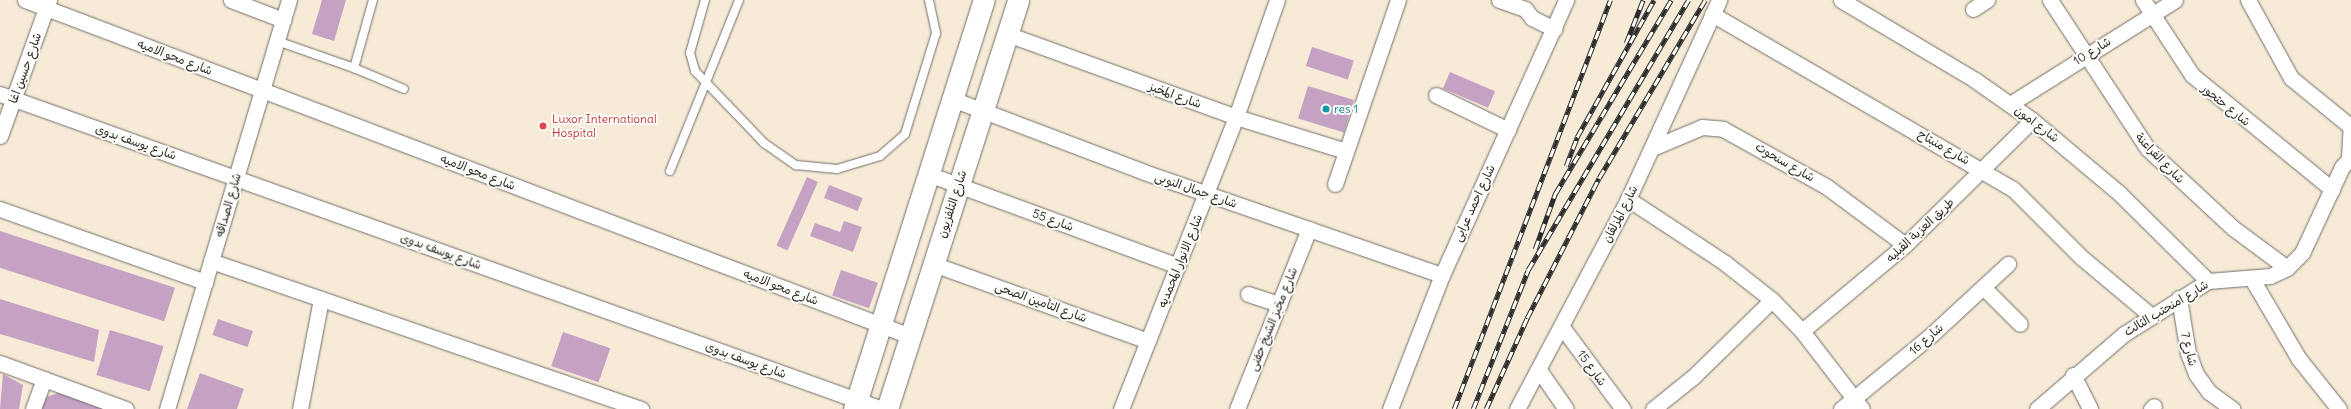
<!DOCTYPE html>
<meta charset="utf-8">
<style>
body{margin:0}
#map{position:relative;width:2351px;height:409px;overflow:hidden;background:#f7ebd8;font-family:Delius,"Playpen Sans Arabic",sans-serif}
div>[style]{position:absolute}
.building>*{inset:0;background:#c5a2c4;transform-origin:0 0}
.roads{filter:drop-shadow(0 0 1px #726e68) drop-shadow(0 0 1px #726e68)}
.service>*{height:8px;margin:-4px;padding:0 4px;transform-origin:4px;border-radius:4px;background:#fff}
.minor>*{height:15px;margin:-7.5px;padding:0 7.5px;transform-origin:7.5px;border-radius:7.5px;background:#fff}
.secondary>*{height:21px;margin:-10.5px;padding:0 10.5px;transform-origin:10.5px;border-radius:10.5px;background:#fff}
.rail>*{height:4.5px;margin-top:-2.25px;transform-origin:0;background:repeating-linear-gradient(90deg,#fdfcf7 0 9px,#2b2b2b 0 18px);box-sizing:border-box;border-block:1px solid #2b2b2b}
.dots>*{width:11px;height:11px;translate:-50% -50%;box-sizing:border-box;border:2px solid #fdfcf7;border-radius:50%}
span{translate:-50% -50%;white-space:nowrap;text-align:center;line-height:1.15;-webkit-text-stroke:4px #fdfcf7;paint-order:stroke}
.street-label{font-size:12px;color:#2b2b2b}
.culture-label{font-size:12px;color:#0d838f}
.left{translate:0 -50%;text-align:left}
.health-label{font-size:12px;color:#be3a42}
</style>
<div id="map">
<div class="building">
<div style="clip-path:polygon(322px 0,346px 0,334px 41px,312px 34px)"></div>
<div style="left:1312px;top:47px;width:44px;height:20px;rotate:18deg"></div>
<div style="left:1450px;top:72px;width:49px;height:18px;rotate:23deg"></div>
<div style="left:1308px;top:86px;width:48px;height:34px;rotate:17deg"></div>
<div style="left:807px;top:177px;width:12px;height:75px;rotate:24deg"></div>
<div style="left:829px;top:185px;width:36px;height:14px;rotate:21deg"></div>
<div style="clip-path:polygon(844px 221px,862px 227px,853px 252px,810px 236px,815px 223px,840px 232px)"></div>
<div style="left:0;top:231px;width:184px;height:35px;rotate:18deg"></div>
<div style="left:841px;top:270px;width:39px;height:27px;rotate:19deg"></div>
<div style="clip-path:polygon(0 299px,99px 330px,94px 362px,0 334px)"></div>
<div style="left:218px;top:319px;width:37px;height:17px;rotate:19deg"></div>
<div style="left:110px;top:330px;width:56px;height:47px;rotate:17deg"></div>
<div style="left:563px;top:332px;width:50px;height:36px;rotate:19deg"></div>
<div style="clip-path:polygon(200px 373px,244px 389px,237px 409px,187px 409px)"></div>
<div style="clip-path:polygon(3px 374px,23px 385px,19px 409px,0 409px)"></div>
<div style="clip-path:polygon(58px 393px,102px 407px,102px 409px,40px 409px,46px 397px)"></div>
</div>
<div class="roads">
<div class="service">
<div style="left:373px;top:0;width:71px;rotate:105.6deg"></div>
<div style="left:354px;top:68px;width:54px;rotate:22.8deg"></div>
<div style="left:705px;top:0;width:55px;rotate:105.8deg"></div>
<div style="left:690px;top:53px;width:19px;rotate:74deg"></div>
<div style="left:695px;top:71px;width:100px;rotate:46.2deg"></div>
<div style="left:764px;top:143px;width:39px;rotate:35deg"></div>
<div style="left:796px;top:165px;width:41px;rotate:5.6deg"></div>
<div style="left:837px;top:169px;width:45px;rotate:-16.8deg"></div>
<div style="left:880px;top:156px;width:33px;rotate:-41deg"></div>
<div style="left:905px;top:134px;width:106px;rotate:-72.9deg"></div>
<div style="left:936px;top:33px;width:34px;rotate:-102deg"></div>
<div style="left:277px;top:41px;width:82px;rotate:19.3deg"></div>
<div style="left:670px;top:171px;width:184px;rotate:-68deg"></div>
</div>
<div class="minor">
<div style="left:25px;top:0;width:947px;rotate:20.79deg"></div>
<div style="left:231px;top:0;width:56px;rotate:21deg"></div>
<div style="left:1499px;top:0;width:28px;rotate:19deg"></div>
<div style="left:1525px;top:9px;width:11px;rotate:52deg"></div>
<div style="left:1532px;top:18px;width:25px;rotate:26deg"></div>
<div style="left:1841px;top:0;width:156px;rotate:30.8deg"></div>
<div style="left:1975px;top:80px;width:70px;rotate:35.1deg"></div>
<div style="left:2032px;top:120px;width:114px;rotate:40deg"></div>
<div style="left:2119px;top:193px;width:125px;rotate:44.7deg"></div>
<div style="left:2050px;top:0;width:178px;rotate:56.7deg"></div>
<div style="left:2148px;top:149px;width:116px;rotate:42.9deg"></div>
<div style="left:2233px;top:228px;width:67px;rotate:36.5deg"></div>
<div style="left:2143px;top:0;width:90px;rotate:56.8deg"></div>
<div style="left:2192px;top:75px;width:181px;rotate:39.2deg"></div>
<div style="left:2248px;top:0;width:89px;rotate:61.1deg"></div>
<div style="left:2291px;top:78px;width:77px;rotate:39.2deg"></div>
<div style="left:1973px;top:9px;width:17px;rotate:-33deg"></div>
<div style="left:1712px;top:14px;width:348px;rotate:30.2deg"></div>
<div style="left:2013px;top:189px;width:96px;rotate:45deg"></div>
<div style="left:2081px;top:257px;width:90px;rotate:40deg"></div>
<div style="left:1007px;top:34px;width:244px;rotate:19.9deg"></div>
<div style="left:1236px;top:117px;width:115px;rotate:17.2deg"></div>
<div style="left:0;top:94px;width:937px;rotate:19.65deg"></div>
<div style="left:1436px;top:95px;width:80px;rotate:25.9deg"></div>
<div style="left:952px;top:99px;width:205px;rotate:20.8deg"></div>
<div style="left:1144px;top:172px;width:315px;rotate:19.1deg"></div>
<div style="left:2010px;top:104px;width:195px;rotate:-32.2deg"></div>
<div style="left:0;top:136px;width:145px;rotate:-70.2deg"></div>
<div style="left:1652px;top:148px;width:54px;rotate:-22.8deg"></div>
<div style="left:1702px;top:127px;width:21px;rotate:5deg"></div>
<div style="left:1723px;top:129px;width:119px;rotate:29.1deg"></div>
<div style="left:1827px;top:187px;width:97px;rotate:36.6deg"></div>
<div style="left:2349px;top:158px;width:34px;rotate:-87deg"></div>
<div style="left:928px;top:174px;width:266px;rotate:20.2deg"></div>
<div style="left:1335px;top:184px;width:194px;rotate:-71.1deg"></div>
<div style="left:1628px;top:199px;width:116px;rotate:33.4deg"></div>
<div style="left:1725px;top:263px;width:60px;rotate:38.2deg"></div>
<div style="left:1772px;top:300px;width:43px;rotate:45.9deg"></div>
<div style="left:1802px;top:331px;width:98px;rotate:52.4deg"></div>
<div style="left:0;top:209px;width:218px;rotate:19.6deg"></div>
<div style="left:211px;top:261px;width:455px;rotate:19deg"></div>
<div style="left:933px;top:264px;width:228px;rotate:19.7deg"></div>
<div style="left:2252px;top:279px;width:93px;rotate:59.6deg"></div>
<div style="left:2299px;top:359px;width:64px;rotate:51.3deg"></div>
<div style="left:1983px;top:287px;width:52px;rotate:45deg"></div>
<div style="left:1248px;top:294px;width:33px;rotate:18deg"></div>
<div style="left:2179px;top:298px;width:56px;rotate:80.7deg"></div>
<div style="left:2188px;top:353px;width:22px;rotate:69deg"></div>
<div style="left:2196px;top:374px;width:22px;rotate:54deg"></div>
<div style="left:2209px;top:392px;width:29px;rotate:36deg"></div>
<div style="left:1562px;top:327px;width:102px;rotate:53.4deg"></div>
<div style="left:1802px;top:331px;width:134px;rotate:-39.9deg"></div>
<div style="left:1905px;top:245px;width:178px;rotate:-44.5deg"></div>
<div style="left:0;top:363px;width:134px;rotate:20.1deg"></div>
<div style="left:1539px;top:370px;width:47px;rotate:55.3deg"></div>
<div style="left:2073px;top:375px;width:38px;rotate:63deg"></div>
<div style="left:33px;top:409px;width:32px;rotate:-70deg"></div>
<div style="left:167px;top:409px;width:427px;rotate:-73.4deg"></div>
<div style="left:300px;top:409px;width:112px;rotate:-79.2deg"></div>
<div style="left:1121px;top:409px;width:314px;rotate:-68.5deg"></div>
<div style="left:1236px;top:117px;width:124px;rotate:-70.7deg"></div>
<div style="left:1237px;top:409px;width:194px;rotate:-68.2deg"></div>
<div style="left:1390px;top:409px;width:144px;rotate:-68.8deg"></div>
<div style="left:1442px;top:275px;width:302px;rotate:-65.7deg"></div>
<div style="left:1517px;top:409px;width:238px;rotate:-62.1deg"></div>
<div style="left:1628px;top:199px;width:219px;rotate:-65.4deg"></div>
<div style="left:1653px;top:409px;width:53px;rotate:-38.8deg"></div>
<div style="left:1694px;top:376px;width:109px;rotate:-44.3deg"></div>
<div style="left:1841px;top:409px;width:117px;rotate:-39.4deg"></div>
<div style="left:1931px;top:335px;width:105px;rotate:-42.7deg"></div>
<div style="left:2037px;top:409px;width:115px;rotate:-40.8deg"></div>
<div style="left:2124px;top:334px;width:99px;rotate:-32.2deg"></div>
<div style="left:2208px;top:281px;width:62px;rotate:-4.6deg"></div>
<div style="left:2270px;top:276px;width:19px;rotate:-25deg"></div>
<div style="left:2287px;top:268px;width:21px;rotate:-45deg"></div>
<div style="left:2302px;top:253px;width:95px;rotate:-65.1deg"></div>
<div style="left:2342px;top:167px;width:13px;rotate:-48deg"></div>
<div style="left:2151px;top:409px;width:4px;rotate:-45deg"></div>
</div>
<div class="secondary">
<div style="left:854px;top:409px;width:429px;rotate:-72.4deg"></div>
<div style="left:887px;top:409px;width:429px;rotate:-72.2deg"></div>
</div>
</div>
<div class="rail">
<div style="left:1626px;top:43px;width:46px;rotate:-68.4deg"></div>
<div style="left:1566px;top:166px;width:31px;rotate:-69deg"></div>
<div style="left:1577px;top:137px;width:157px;rotate:-60.7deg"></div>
<div style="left:1535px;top:249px;width:59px;rotate:-70deg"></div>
<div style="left:1555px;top:194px;width:226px;rotate:-59.1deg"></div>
<div style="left:1454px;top:409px;width:438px;rotate:-69.1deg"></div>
<div style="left:1473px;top:409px;width:149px;rotate:-68.4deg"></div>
<div style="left:1528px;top:270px;width:314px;rotate:-59.3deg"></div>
<div style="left:1486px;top:409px;width:100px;rotate:-65.7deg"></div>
<div style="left:1527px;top:318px;width:157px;rotate:-62.8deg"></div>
<div style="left:1599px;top:178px;width:207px;rotate:-59.2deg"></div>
</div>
<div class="dots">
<div style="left:1326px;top:109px;background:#0f9aa8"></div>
<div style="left:543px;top:126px;background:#e0444e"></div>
</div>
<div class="street-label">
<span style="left:2092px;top:51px;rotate:-32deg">شارع 10</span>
<span style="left:175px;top:57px;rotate:21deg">شارع محو الاميه</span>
<span style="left:25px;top:68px;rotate:-70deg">شارع حسين اغا</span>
<span style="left:1175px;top:95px;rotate:20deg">شارع المخبز</span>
<span style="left:2226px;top:105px;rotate:39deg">شارع حتحور</span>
<span style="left:2037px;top:124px;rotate:37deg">شارع امون</span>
<span style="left:136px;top:142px;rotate:19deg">شارع يوسف بدوى</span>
<span style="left:1944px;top:147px;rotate:30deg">شارع منبتاح</span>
<span style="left:2160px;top:158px;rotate:46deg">شارع الفراعنة</span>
<span style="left:1785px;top:162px;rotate:30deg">شارع سنحوت</span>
<span style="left:478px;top:172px;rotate:21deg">شارع محو الاميه</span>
<span style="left:1196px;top:190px;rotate:19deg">شارع جمال النوبى</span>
<span style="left:1474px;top:203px;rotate:-65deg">شارع احمد عرابى</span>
<span style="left:952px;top:204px;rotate:-72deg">شارع التلفزيون</span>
<span style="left:228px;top:205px;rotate:-74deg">شارع الصداقه</span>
<span style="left:1620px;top:214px;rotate:-63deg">شارع المزلقان</span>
<span style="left:1053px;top:220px;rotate:20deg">شارع 55</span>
<span style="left:1920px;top:230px;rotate:-43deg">طريق العزبة القبليه</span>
<span style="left:441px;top:251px;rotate:20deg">شارع يوسف بدوى</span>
<span style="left:1180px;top:261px;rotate:-68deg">شارع الانوار المحمديه</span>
<span style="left:781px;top:287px;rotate:21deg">شارع محو الاميه</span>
<span style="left:1041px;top:302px;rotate:20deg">شارع التأمين الصحى</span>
<span style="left:2166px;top:308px;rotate:-31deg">شارع امنحتب الثالث</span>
<span style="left:1273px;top:319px;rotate:-68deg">شارع مخبز الشيخ حفنى</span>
<span style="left:1926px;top:339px;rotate:-41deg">شارع 16</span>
<span style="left:2189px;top:349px;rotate:76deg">شارع 7</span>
<span style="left:746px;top:360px;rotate:20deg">شارع يوسف بدوى</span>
<span style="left:1592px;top:368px;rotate:54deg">شارع 15</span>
</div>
<div class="culture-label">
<span class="left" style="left:1334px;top:109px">res 1</span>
</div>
<div class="health-label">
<span class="left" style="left:552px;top:126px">Luxor International<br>Hospital</span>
</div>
</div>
